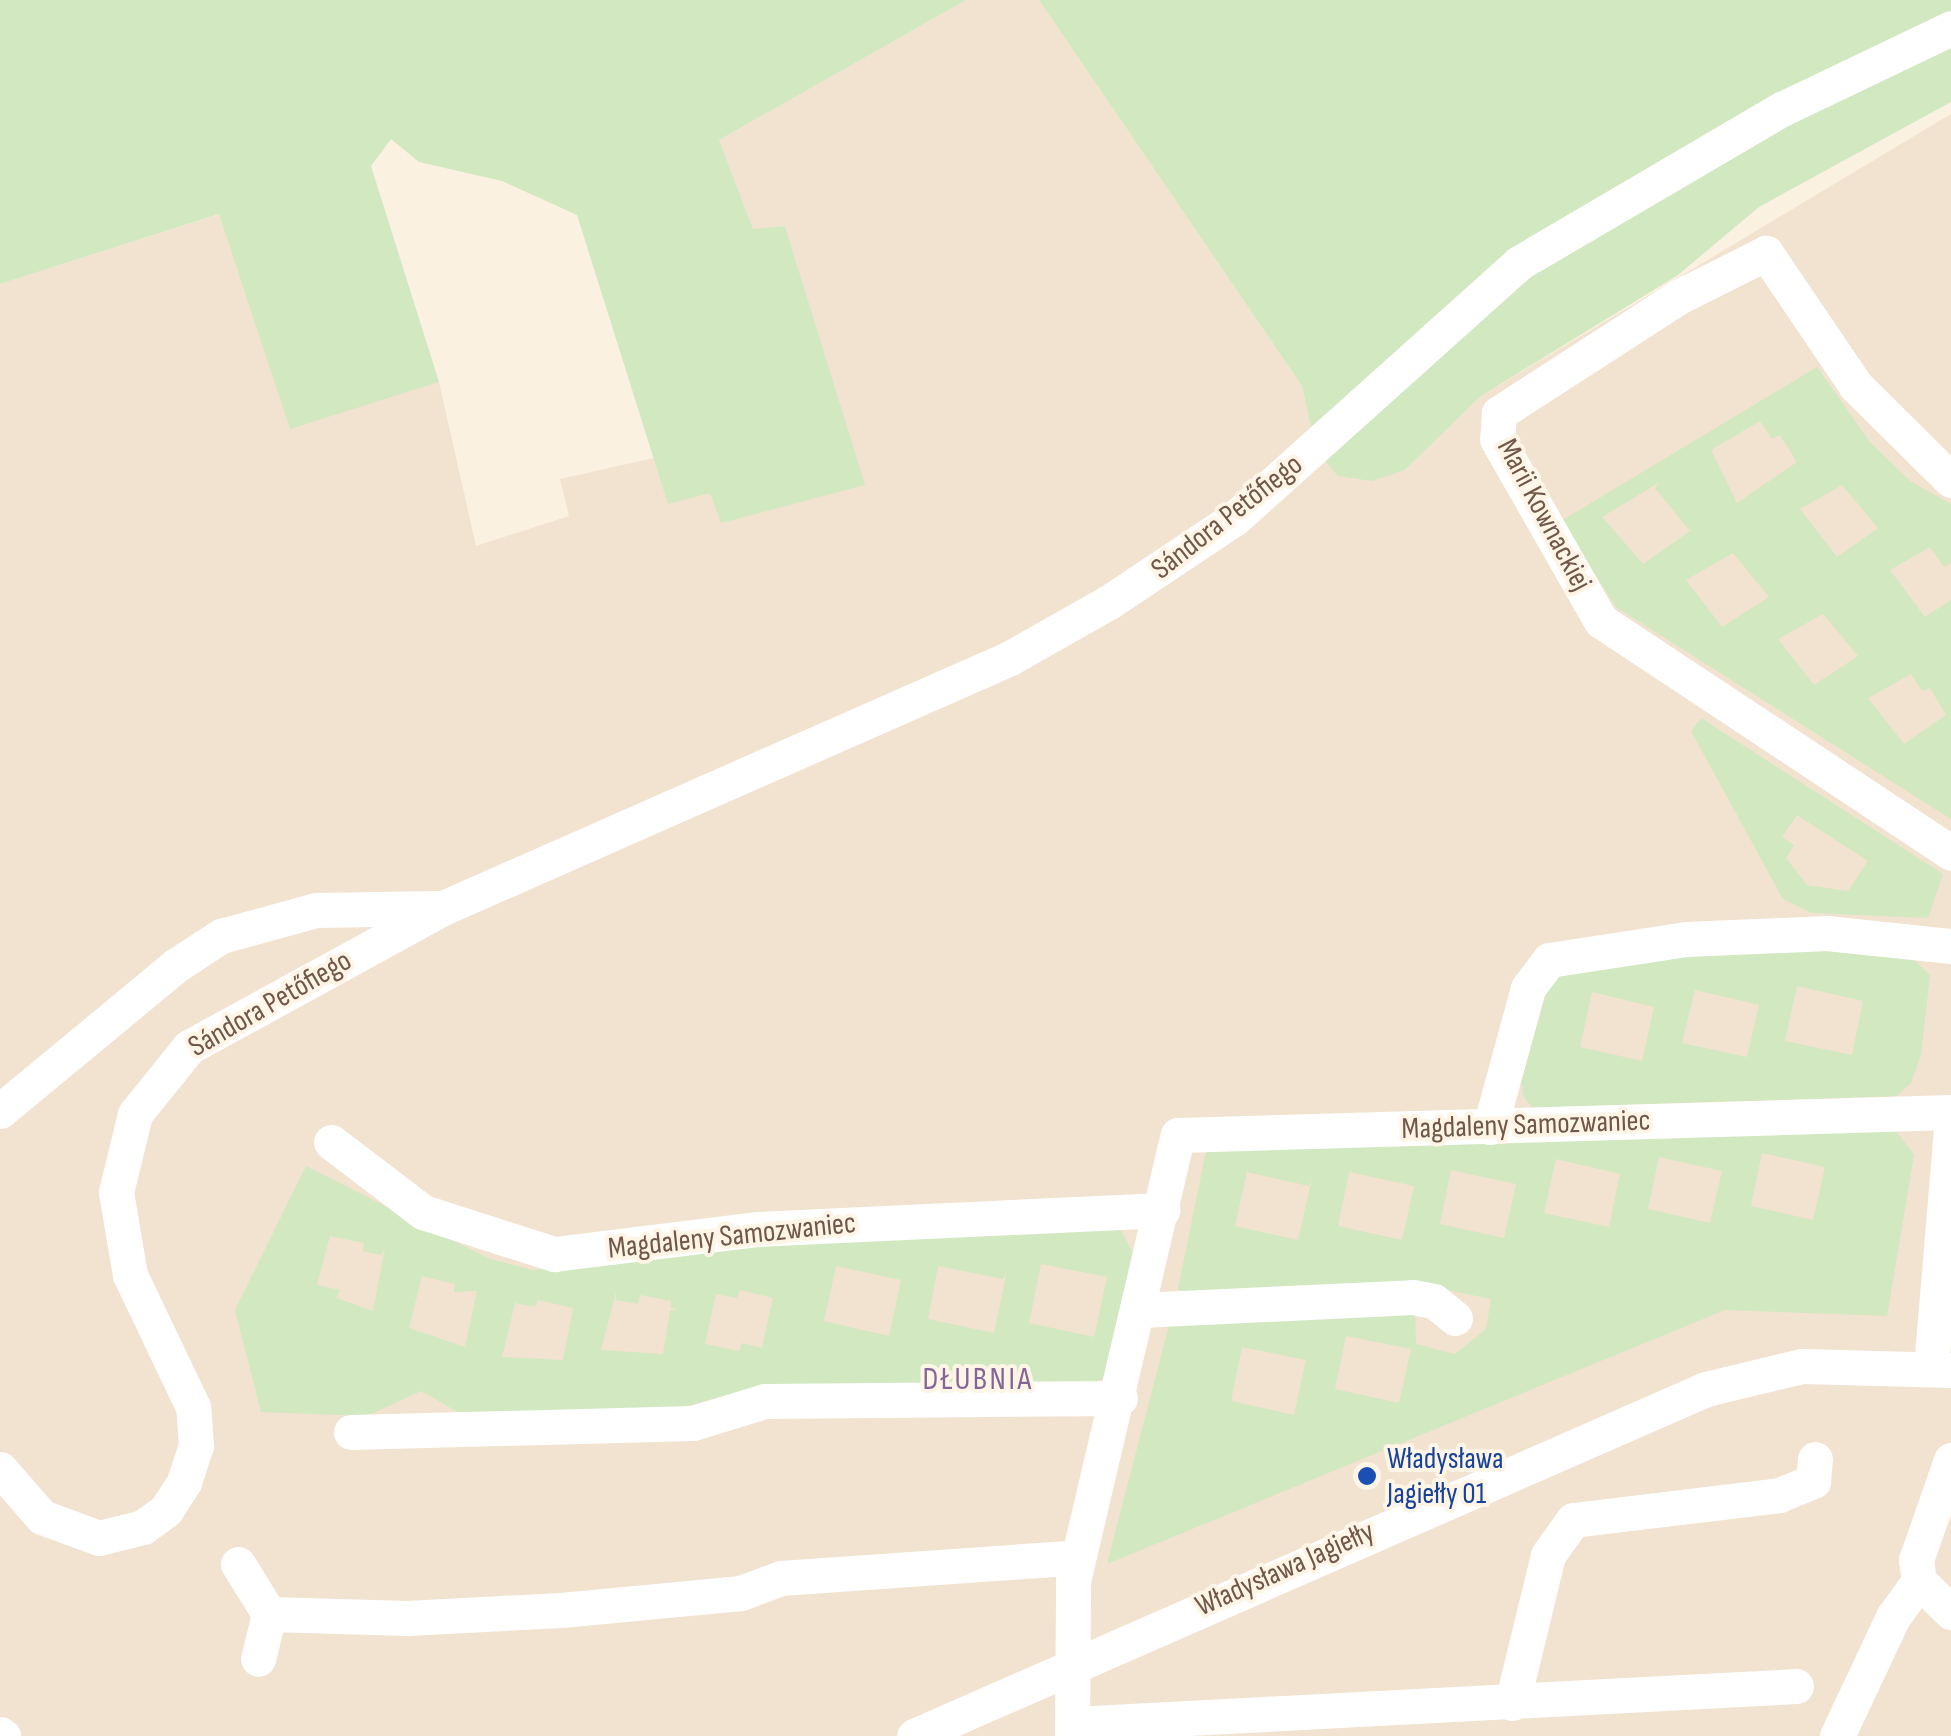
<!DOCTYPE html>
<meta charset="utf-8">
<style>
body{margin:0}
#map{position:relative;width:1951px;height:1736px;overflow:hidden;background:#fbf1e1;font-family:"Sofia Sans Condensed",sans-serif}
div>[style]{position:absolute}
.residential>*{inset:0;background:#f2e2d0}
.green>*{inset:0;background:#d1e8c1}
.minor>*{height:35px;margin:-17.5px;padding:0 17.5px;transform-origin:17.5px;border-radius:17.5px;background:#fff}
.dots>*{width:28px;height:28px;translate:-50% -50%;box-sizing:border-box;border:5px solid #fef5e7;border-radius:50%}
span{translate:-50% -50%;white-space:nowrap;text-align:center;line-height:1.15;-webkit-text-stroke:8px #fef5e7;paint-order:stroke}
.street-label{font-size:30px;color:#715749}
.transit-label{font-size:30px;color:#164399}
.left{translate:0 -50%;text-align:left}
.neighbourhood-label{font-size:32px;color:#846595;letter-spacing:2.5px}
</style>
<div id="map">
<div class="residential">
<div style="clip-path:polygon(966px 0,1039px 0,1302px 386px,1316px 450px,1405px 470px,1481px 396px,1951px 114px,1951px 1736px,0 1736px,0 284px,220px 214px,290px 428px,439px 382px,476px 546px,569px 516px,560px 479px,654px 458px,668px 503px,711px 492px,864px 485px,785px 226px,753px 230px,719px 140px)"></div>
</div>
<div class="green">
<div style="clip-path:polygon(0 0,966px 0,719px 140px,753px 229px,785px 226px,865px 485px,721px 523px,710px 493px,668px 504px,577px 215px,502px 181px,419px 162px,391px 139px,371px 166px,439px 382px,290px 429px,219px 214px,0 284px)"></div>
<div style="clip-path:polygon(1039px 0,1951px 0,1951px 102px,1759px 207px,1678px 275px,1481px 396px,1405px 470px,1372px 481px,1338px 476px,1316px 450px,1302px 386px)"></div>
<div style="clip-path:polygon(evenodd,1817px 367px,1870px 442px,1910px 481px,1951px 504px,1951px 563px,1944px 567px,1930px 547px,1890px 570px,1925px 617px,1951px 600px,1951px 819px,1616px 607px,1561px 521px,1817px 367px,1760px 421px,1772px 439px,1780px 435px,1797px 462px,1737px 503px,1711px 450px,1760px 421px,1817px 367px,1660px 482px,1655px 488px,1690px 531px,1643px 564px,1602px 517px,1660px 482px,1817px 367px,1842px 485px,1878px 528px,1837px 557px,1800px 509px,1842px 485px,1817px 367px,1733px 553px,1769px 597px,1722px 627px,1686px 580px,1733px 553px,1817px 367px,1823px 614px,1858px 656px,1814px 685px,1778px 639px,1823px 614px,1817px 367px,1911px 674px,1922px 691px,1930px 688px,1946px 715px,1904px 744px,1868px 698px,1911px 674px)"></div>
<div style="clip-path:polygon(evenodd,1701px 718px,1943px 874px,1928px 918px,1812px 913px,1783px 899px,1691px 731px,1701px 718px,1797px 815px,1868px 861px,1848px 891px,1807px 885px,1786px 858px,1794px 845px,1782px 837px,1797px 815px)"></div>
<div style="clip-path:polygon(evenodd,1880px 948px,1910px 956px,1930px 975px,1921px 1055px,1911px 1083px,1896px 1096px,1532px 1108px,1523px 1095px,1521px 1081px,1551px 976px,1663px 954px,1880px 948px,1797px 986px,1863px 1001px,1852px 1055px,1785px 1041px,1797px 986px,1880px 948px,1695px 990px,1759px 1005px,1747px 1057px,1682px 1043px,1695px 990px,1880px 948px,1592px 992px,1654px 1007px,1642px 1061px,1580px 1047px,1592px 992px)"></div>
<div style="clip-path:polygon(evenodd,1894px 1128px,1914px 1155px,1887px 1316px,1725px 1310px,1107px 1564px,1169px 1325px,1415px 1309px,1416px 1344px,1455px 1354px,1486px 1329px,1491px 1299px,1419px 1284px,1192px 1296px,1178px 1289px,1206px 1151px,1894px 1128px,1762px 1153px,1825px 1167px,1813px 1220px,1751px 1206px,1762px 1153px,1894px 1128px,1659px 1157px,1722px 1171px,1710px 1223px,1648px 1209px,1659px 1157px,1894px 1128px,1556px 1159px,1620px 1174px,1609px 1227px,1544px 1213px,1556px 1159px,1894px 1128px,1451px 1170px,1516px 1184px,1504px 1238px,1440px 1224px,1451px 1170px,1894px 1128px,1247px 1172px,1309px 1186px,1312px 1178px,1298px 1240px,1235px 1226px,1247px 1172px,1894px 1128px,1349px 1172px,1414px 1186px,1402px 1240px,1338px 1226px,1349px 1172px,1894px 1128px,1346px 1336px,1411px 1349px,1399px 1403px,1335px 1389px,1346px 1336px,1894px 1128px,1242px 1347px,1306px 1360px,1294px 1415px,1231px 1401px,1242px 1347px)"></div>
<div style="clip-path:polygon(evenodd,306px 1166px,490px 1259px,533px 1270px,753px 1244px,1120px 1228px,1134px 1255px,1103px 1379px,1090px 1383px,739px 1392px,664px 1412px,463px 1415px,421px 1391px,367px 1416px,261px 1412px,235px 1310px,306px 1166px,330px 1236px,364px 1243px,363px 1251px,381px 1255px,385px 1248px,373px 1311px,336px 1298px,340px 1290px,317px 1285px,330px 1236px,306px 1166px,1041px 1264px,1107px 1277px,1094px 1337px,1029px 1323px,1041px 1264px,306px 1166px,836px 1266px,901px 1280px,889px 1336px,824px 1321px,836px 1266px,306px 1166px,938px 1266px,1003px 1279px,1007px 1270px,994px 1333px,928px 1319px,938px 1266px,306px 1166px,422px 1276px,455px 1284px,454px 1292px,477px 1291px,465px 1347px,409px 1328px,422px 1276px,306px 1166px,740px 1290px,773px 1298px,762px 1348px,742px 1343px,739px 1351px,705px 1344px,716px 1294px,737px 1298px,740px 1290px,306px 1166px,616px 1292px,616px 1300px,638px 1304px,640px 1295px,671px 1301px,671px 1308px,678px 1310px,670px 1310px,663px 1354px,601px 1350px,616px 1292px,306px 1166px,538px 1300px,573px 1308px,563px 1360px,502px 1357px,515px 1303px,535px 1307px,538px 1300px)"></div>
</div>
<div class="minor">
<div style="left:1951px;top:480px;width:134px;rotate:-135.3deg"></div>
<div style="left:1856px;top:386px;width:161px;rotate:-124.1deg"></div>
<div style="left:1766px;top:253px;width:96px;rotate:153.4deg"></div>
<div style="left:1680px;top:296px;width:216px;rotate:147.1deg"></div>
<div style="left:1499px;top:413px;width:26px;rotate:94deg"></div>
<div style="left:1497px;top:439px;width:210px;rotate:60.3deg"></div>
<div style="left:1601px;top:621px;width:420px;rotate:33.5deg"></div>
<div style="left:0;top:1111px;width:227px;rotate:-39.6deg"></div>
<div style="left:175px;top:966px;width:55px;rotate:-33.1deg"></div>
<div style="left:221px;top:936px;width:98px;rotate:-15.3deg"></div>
<div style="left:316px;top:910px;width:121px;rotate:-0.9deg"></div>
<div style="left:1490px;top:1127px;width:144px;rotate:-74.7deg"></div>
<div style="left:1528px;top:988px;width:35px;rotate:-53deg"></div>
<div style="left:1549px;top:960px;width:139px;rotate:-8.7deg"></div>
<div style="left:1686px;top:939px;width:141px;rotate:-2.4deg"></div>
<div style="left:1827px;top:933px;width:125px;rotate:6deg"></div>
<div style="left:331px;top:1142px;width:116px;rotate:37.3deg"></div>
<div style="left:423px;top:1212px;width:138px;rotate:17.8deg"></div>
<div style="left:554px;top:1254px;width:206px;rotate:-7deg"></div>
<div style="left:758px;top:1229px;width:405px;rotate:-2.7deg"></div>
<div style="left:1140px;top:1310px;width:273px;rotate:-2.7deg"></div>
<div style="left:1413px;top:1297px;width:21px;rotate:11deg"></div>
<div style="left:1434px;top:1301px;width:27px;rotate:39deg"></div>
<div style="left:1931px;top:1367px;width:240px;rotate:-85.2deg"></div>
<div style="left:351px;top:1432px;width:342px;rotate:-1.5deg"></div>
<div style="left:693px;top:1423px;width:75px;rotate:-17deg"></div>
<div style="left:765px;top:1401px;width:355px;rotate:-0.5deg"></div>
<div style="left:1951px;top:1460px;width:106px;rotate:109.3deg"></div>
<div style="left:1916px;top:1560px;width:21px;rotate:82deg"></div>
<div style="left:1919px;top:1581px;width:45px;rotate:44.1deg"></div>
<div style="left:0;top:1469px;width:64px;rotate:48.8deg"></div>
<div style="left:42px;top:1517px;width:61px;rotate:20.2deg"></div>
<div style="left:99px;top:1538px;width:45px;rotate:-14deg"></div>
<div style="left:143px;top:1527px;width:29px;rotate:-36deg"></div>
<div style="left:166px;top:1510px;width:33px;rotate:-57deg"></div>
<div style="left:184px;top:1482px;width:38px;rotate:-72deg"></div>
<div style="left:196px;top:1446px;width:39px;rotate:-94deg"></div>
<div style="left:193px;top:1407px;width:146px;rotate:-115.5deg"></div>
<div style="left:130px;top:1275px;width:84px;rotate:-99.6deg"></div>
<div style="left:116px;top:1192px;width:80px;rotate:-76.3deg"></div>
<div style="left:135px;top:1114px;width:86px;rotate:-51.1deg"></div>
<div style="left:189px;top:1047px;width:290px;rotate:-28.7deg"></div>
<div style="left:443px;top:908px;width:620px;rotate:-23.79deg"></div>
<div style="left:1010px;top:658px;width:114px;rotate:-29.5deg"></div>
<div style="left:1109px;top:602px;width:151px;rotate:-33.7deg"></div>
<div style="left:1235px;top:518px;width:382px;rotate:-41.9deg"></div>
<div style="left:1519px;top:263px;width:305px;rotate:-30.4deg"></div>
<div style="left:1782px;top:109px;width:187px;rotate:-25.6deg"></div>
<div style="left:238px;top:1564px;width:59px;rotate:58.2deg"></div>
<div style="left:269px;top:1614px;width:46px;rotate:103.7deg"></div>
<div style="left:269px;top:1614px;width:138px;rotate:1.7deg"></div>
<div style="left:407px;top:1618px;width:154px;rotate:-3deg"></div>
<div style="left:561px;top:1610px;width:181px;rotate:-5.4deg"></div>
<div style="left:741px;top:1593px;width:43px;rotate:-20.6deg"></div>
<div style="left:781px;top:1578px;width:298px;rotate:-4deg"></div>
<div style="left:1512px;top:1703px;width:152px;rotate:-76.3deg"></div>
<div style="left:1548px;top:1555px;width:43px;rotate:-54.5deg"></div>
<div style="left:1573px;top:1520px;width:208px;rotate:-6.9deg"></div>
<div style="left:1779px;top:1495px;width:37px;rotate:-22deg"></div>
<div style="left:1813px;top:1481px;width:22px;rotate:-85deg"></div>
<div style="left:1074px;top:1724px;width:723px;rotate:-3.01deg"></div>
<div style="left:0;top:1734px;width:4px;rotate:34deg"></div>
<div style="left:914px;top:1736px;width:865px;rotate:-23.66deg"></div>
<div style="left:1706px;top:1389px;width:99px;rotate:-13.5deg"></div>
<div style="left:1802px;top:1366px;width:149px;rotate:1.5deg"></div>
<div style="left:1072px;top:1736px;width:155px;rotate:-89.6deg"></div>
<div style="left:1073px;top:1581px;width:458px;rotate:-76.8deg"></div>
<div style="left:1178px;top:1135px;width:773px;rotate:-1.7deg"></div>
<div style="left:1837px;top:1736px;width:132px;rotate:-64.8deg"></div>
<div style="left:1893px;top:1617px;width:44px;rotate:-54.2deg"></div>
</div>
<div class="dots">
<div style="left:1367px;top:1476px;background:#1a4fb4"></div>
</div>
<div class="street-label">
<span style="left:1544px;top:515px;rotate:62deg">Marii Kownackiej</span>
<span style="left:1227px;top:517px;rotate:-38deg">Sándora Petőfiego</span>
<span style="left:270px;top:1004px;rotate:-30deg">Sándora Petőfiego</span>
<span style="left:1526px;top:1125px;rotate:-2deg">Magdaleny Samozwaniec</span>
<span style="left:732px;top:1236px;rotate:-6deg">Magdaleny Samozwaniec</span>
<span style="left:1285px;top:1569px;rotate:-24deg">Władysława Jagiełły</span>
</div>
<div class="transit-label">
<span class="left" style="left:1387px;top:1476px">Władysława<br>Jagiełły 01</span>
</div>
<div class="neighbourhood-label">
<span style="left:978px;top:1380px">DŁUBNIA</span>
</div>
</div>
